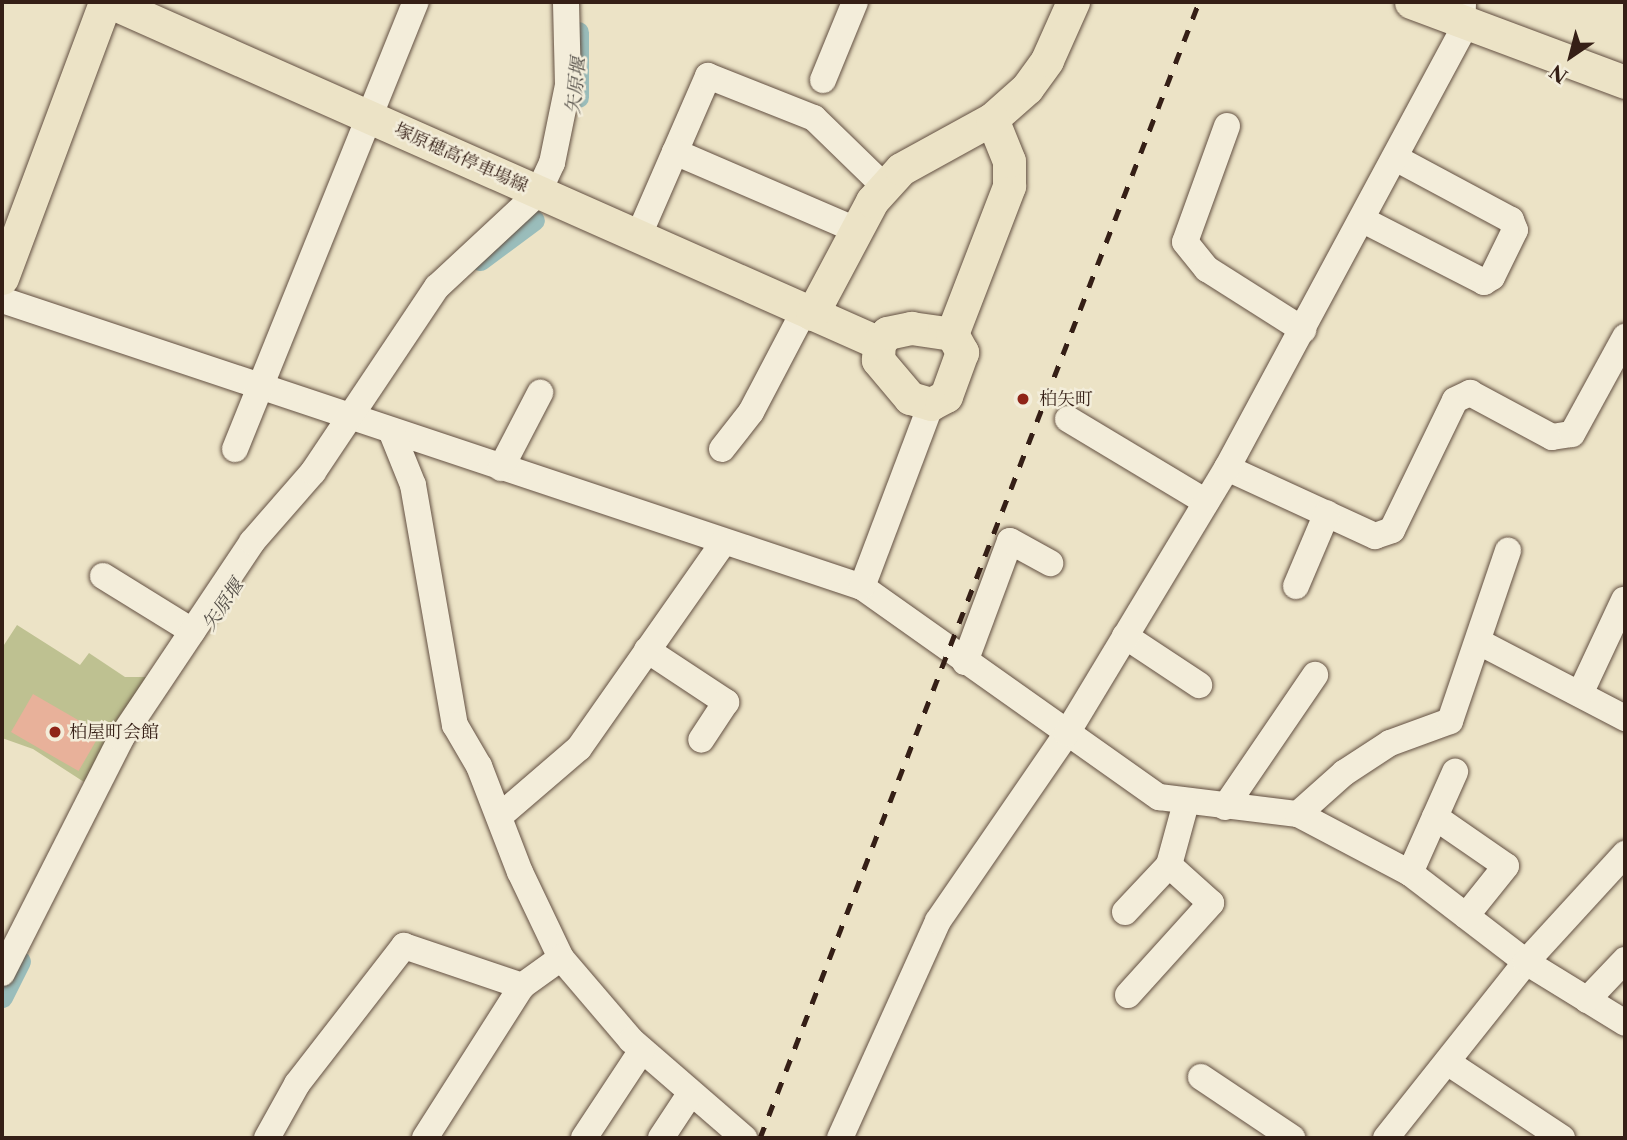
<!DOCTYPE html>
<meta charset="utf-8">
<style>
body{margin:0}
#map{position:relative;width:1627px;height:1140px;overflow:hidden;background:#ece3c6;font-family:"Libre Caslon Text","Noto Serif JP",serif}
div>[style]{position:absolute}
.green>*{inset:0;background:#bec191}
.canal>*{height:21px;margin:-10.5px;padding:0 10.5px;transform-origin:10.5px;border-radius:10.5px;background:#9abdbb}
.building>*{inset:0;background:#e8b19a;transform-origin:0 0}
.roads{filter:drop-shadow(0 0 2px #635042) drop-shadow(0 0 2px #635042)}
.minor>*{height:26px;margin:-13px;padding:0 13px;transform-origin:13px;border-radius:13px;background:#f3edda}
.major>*{height:33px;margin:-16.5px;padding:0 16.5px;transform-origin:16.5px;border-radius:16.5px;background:#ece3c6}
.rail>*{height:5px;margin-top:-2.5px;transform-origin:0;background:repeating-linear-gradient(90deg,#351f16 0 12px,transparent 0 24px)}
.dots>*{width:19px;height:19px;translate:-50% -50%;box-sizing:border-box;border:4px solid #f3edda;border-radius:50%}
span{translate:-50% -50%;white-space:nowrap;text-align:center;line-height:1.15;-webkit-text-stroke:5px #f3edda;paint-order:stroke}
.street-label{font-size:18px;color:#351f16}
.poi-label{font-size:18px;color:#351f16}
.left{translate:0 -50%;text-align:left}
.water-label{font-size:19px;color:#534e48;font-style:italic}
.frame{position:absolute;inset:0;border:4px solid #351f16;pointer-events:none}
.north{position:absolute;left:1536px;top:21px;width:70px;height:70px;-webkit-text-stroke:5px #f3edda;paint-order:stroke;rotate:215deg;font-size:19px;font-weight:700;line-height:28px;text-align:center;color:#351f16}
.north::after{content:'';display:block;margin:auto;width:24px;height:32px;background:#351f16;clip-path:polygon(50% 0,100% 100%,50% 72%,0 100%)}
</style>
<div id="map">
<div class="green">
<div style="clip-path:polygon(17px 625px,80px 665px,89px 653px,125px 677px,150px 677px,84px 782px,33px 749px,2px 738px,2px 648px)"></div>
</div>
<div class="canal">
<div style="left:578px;top:32px;width:65px;rotate:90deg"></div>
<div style="left:480px;top:260px;width:67px;rotate:-36.5deg"></div>
<div style="left:2px;top:997px;width:40px;rotate:-63.4deg"></div>
</div>
<div class="building">
<div style="left:33px;top:694px;width:78px;height:44px;rotate:30deg"></div>
</div>
<div class="roads">
<div class="minor">
<div style="left:823px;top:80px;width:84px;rotate:-67.7deg"></div>
<div style="left:1227px;top:126px;width:123px;rotate:109.9deg"></div>
<div style="left:1185px;top:242px;width:35px;rotate:51deg"></div>
<div style="left:1207px;top:269px;width:114px;rotate:32.4deg"></div>
<div style="left:675px;top:152px;width:83px;rotate:-66.5deg"></div>
<div style="left:708px;top:76px;width:114px;rotate:21.6deg"></div>
<div style="left:814px;top:118px;width:99px;rotate:44.2deg"></div>
<div style="left:1363px;top:220px;width:136px;rotate:27.1deg"></div>
<div style="left:1484px;top:282px;width:9px;rotate:-32deg"></div>
<div style="left:1492px;top:277px;width:52px;rotate:-63.9deg"></div>
<div style="left:1515px;top:230px;width:11px;rotate:-112deg"></div>
<div style="left:1511px;top:220px;width:129px;rotate:-151.8deg"></div>
<div style="left:638px;top:237px;width:93px;rotate:-66.5deg"></div>
<div style="left:675px;top:152px;width:195px;rotate:23.3deg"></div>
<div style="left:2px;top:300px;width:907px;rotate:18.45deg"></div>
<div style="left:862px;top:587px;width:364px;rotate:35.3deg"></div>
<div style="left:1159px;top:797px;width:140px;rotate:7deg"></div>
<div style="left:1298px;top:814px;width:127px;rotate:27.8deg"></div>
<div style="left:1410px;top:873px;width:146px;rotate:37.5deg"></div>
<div style="left:1526px;top:962px;width:116px;rotate:31.6deg"></div>
<div style="left:1068px;top:419px;width:161px;rotate:31deg"></div>
<div style="left:392px;top:433px;width:56px;rotate:68deg"></div>
<div style="left:413px;top:485px;width:244px;rotate:80.1deg"></div>
<div style="left:455px;top:725px;width:48px;rotate:59.7deg"></div>
<div style="left:479px;top:766px;width:114px;rotate:68.9deg"></div>
<div style="left:520px;top:872px;width:95px;rotate:64.5deg"></div>
<div style="left:561px;top:958px;width:108px;rotate:49.5deg"></div>
<div style="left:631px;top:1040px;width:150px;rotate:40.9deg"></div>
<div style="left:235px;top:449px;width:482px;rotate:-68deg"></div>
<div style="left:722px;top:449px;width:47px;rotate:-51.9deg"></div>
<div style="left:751px;top:412px;width:114px;rotate:-62.3deg"></div>
<div style="left:501px;top:468px;width:85px;rotate:-62.5deg"></div>
<div style="left:1227px;top:468px;width:163px;rotate:24.7deg"></div>
<div style="left:1375px;top:536px;width:18px;rotate:-19deg"></div>
<div style="left:1392px;top:530px;width:144px;rotate:-64.1deg"></div>
<div style="left:1455px;top:400px;width:17px;rotate:-25deg"></div>
<div style="left:1470px;top:393px;width:93px;rotate:28.2deg"></div>
<div style="left:1552px;top:437px;width:20px;rotate:-9deg"></div>
<div style="left:1572px;top:434px;width:111px;rotate:-61.3deg"></div>
<div style="left:103px;top:576px;width:105px;rotate:31.7deg"></div>
<div style="left:1296px;top:586px;width:79px;rotate:-67deg"></div>
<div style="left:862px;top:587px;width:196px;rotate:-69.3deg"></div>
<div style="left:1125px;top:636px;width:89px;rotate:33.5deg"></div>
<div style="left:1479px;top:642px;width:165px;rotate:27.5deg"></div>
<div style="left:647px;top:650px;width:95px;rotate:33.4deg"></div>
<div style="left:726px;top:702px;width:45px;rotate:123.3deg"></div>
<div style="left:965px;top:662px;width:129px;rotate:-69.6deg"></div>
<div style="left:1010px;top:541px;width:46px;rotate:28.8deg"></div>
<div style="left:1580px;top:694px;width:104px;rotate:-64.9deg"></div>
<div style="left:1225px;top:807px;width:160px;rotate:-55.7deg"></div>
<div style="left:1298px;top:814px;width:62px;rotate:-41.7deg"></div>
<div style="left:1344px;top:773px;width:55px;rotate:-33.1deg"></div>
<div style="left:1390px;top:743px;width:64px;rotate:-20.1deg"></div>
<div style="left:1450px;top:721px;width:180px;rotate:-71.2deg"></div>
<div style="left:501px;top:815px;width:103px;rotate:-40.7deg"></div>
<div style="left:579px;top:748px;width:252px;rotate:-54.9deg"></div>
<div style="left:1435px;top:817px;width:86px;rotate:34.6deg"></div>
<div style="left:1506px;top:866px;width:64px;rotate:128.7deg"></div>
<div style="left:1410px;top:873px;width:111px;rotate:-66deg"></div>
<div style="left:1125px;top:912px;width:64px;rotate:-46.9deg"></div>
<div style="left:1169px;top:865px;width:64px;rotate:-74.7deg"></div>
<div style="left:2px;top:973px;width:263px;rotate:-63.1deg"></div>
<div style="left:121px;top:738px;width:236px;rotate:-56.2deg"></div>
<div style="left:252px;top:542px;width:93px;rotate:-48.9deg"></div>
<div style="left:313px;top:472px;width:223px;rotate:-56.2deg"></div>
<div style="left:437px;top:287px;width:138px;rotate:-42.9deg"></div>
<div style="left:538px;top:193px;width:33px;rotate:-65deg"></div>
<div style="left:552px;top:163px;width:80px;rotate:-78.4deg"></div>
<div style="left:568px;top:85px;width:83px;rotate:-91.4deg"></div>
<div style="left:1128px;top:995px;width:124px;rotate:-47.9deg"></div>
<div style="left:1211px;top:903px;width:57px;rotate:-137.9deg"></div>
<div style="left:1587px;top:1000px;width:55px;rotate:-46.5deg"></div>
<div style="left:1447px;top:1062px;width:138px;rotate:33.5deg"></div>
<div style="left:1201px;top:1077px;width:110px;rotate:33.8deg"></div>
<div style="left:267px;top:1138px;width:62px;rotate:-60.9deg"></div>
<div style="left:297px;top:1084px;width:175px;rotate:-52.2deg"></div>
<div style="left:404px;top:946px;width:125px;rotate:18.7deg"></div>
<div style="left:425px;top:1138px;width:180px;rotate:-57.5deg"></div>
<div style="left:522px;top:986px;width:48px;rotate:-35.7deg"></div>
<div style="left:584px;top:1138px;width:105px;rotate:-56.6deg"></div>
<div style="left:661px;top:1138px;width:53px;rotate:-56.6deg"></div>
<div style="left:840px;top:1138px;width:238px;rotate:-65.7deg"></div>
<div style="left:938px;top:921px;width:228px;rotate:-55.5deg"></div>
<div style="left:1067px;top:733px;width:310px;rotate:-58.9deg"></div>
<div style="left:1227px;top:468px;width:495px;rotate:-61.7deg"></div>
<div style="left:1462px;top:32px;width:30px;rotate:-88deg"></div>
<div style="left:1386px;top:1138px;width:225px;rotate:-51.5deg"></div>
<div style="left:1526px;top:962px;width:147px;rotate:-47.5deg"></div>
</div>
<div class="major">
<div style="left:110px;top:2px;width:841px;rotate:23.91deg"></div>
<div style="left:1411px;top:2px;width:228px;rotate:20.5deg"></div>
<div style="left:2px;top:278px;width:295px;rotate:-69.5deg"></div>
<div style="left:812px;top:314px;width:128px;rotate:-62deg"></div>
<div style="left:872px;top:201px;width:43px;rotate:-47.8deg"></div>
<div style="left:901px;top:169px;width:104px;rotate:-28.8deg"></div>
<div style="left:992px;top:119px;width:47px;rotate:-41.5deg"></div>
<div style="left:1027px;top:88px;width:34px;rotate:-54deg"></div>
<div style="left:1047px;top:60px;width:64px;rotate:-65.9deg"></div>
<div style="left:911px;top:328px;width:41px;rotate:8.3deg"></div>
<div style="left:952px;top:334px;width:21px;rotate:61deg"></div>
<div style="left:962px;top:352px;width:47px;rotate:110deg"></div>
<div style="left:946px;top:396px;width:17px;rotate:152deg"></div>
<div style="left:931px;top:404px;width:22px;rotate:-164deg"></div>
<div style="left:910px;top:398px;width:50px;rotate:-130.1deg"></div>
<div style="left:878px;top:360px;width:17px;rotate:-87deg"></div>
<div style="left:879px;top:343px;width:13px;rotate:-51deg"></div>
<div style="left:887px;top:333px;width:25px;rotate:-12deg"></div>
<div style="left:952px;top:334px;width:159px;rotate:-68.9deg"></div>
<div style="left:1009px;top:186px;width:25px;rotate:-90deg"></div>
<div style="left:1009px;top:161px;width:45px;rotate:-112deg"></div>
</div>
</div>
<div class="rail">
<div style="left:760px;top:1138px;width:1218px;rotate:-68.87deg"></div>
</div>
<div class="dots">
<div style="left:1023px;top:399px;background:#8f2418"></div>
<div style="left:55px;top:732px;background:#8f2418"></div>
</div>
<div class="street-label">
<span style="left:461px;top:158px;rotate:24deg">塚原穂高停車場線</span>
</div>
<div class="poi-label">
<span class="left" style="left:1039px;top:399px">柏矢町</span>
<span class="left" style="left:69px;top:732px">柏屋町会館</span>
</div>
<div class="water-label">
<span style="left:576px;top:86px;rotate:-84deg">矢原堰</span>
<span style="left:223px;top:605px;rotate:-56deg">矢原堰</span>
</div>
<div class="frame"></div>
<div class="north">N</div>
</div>
